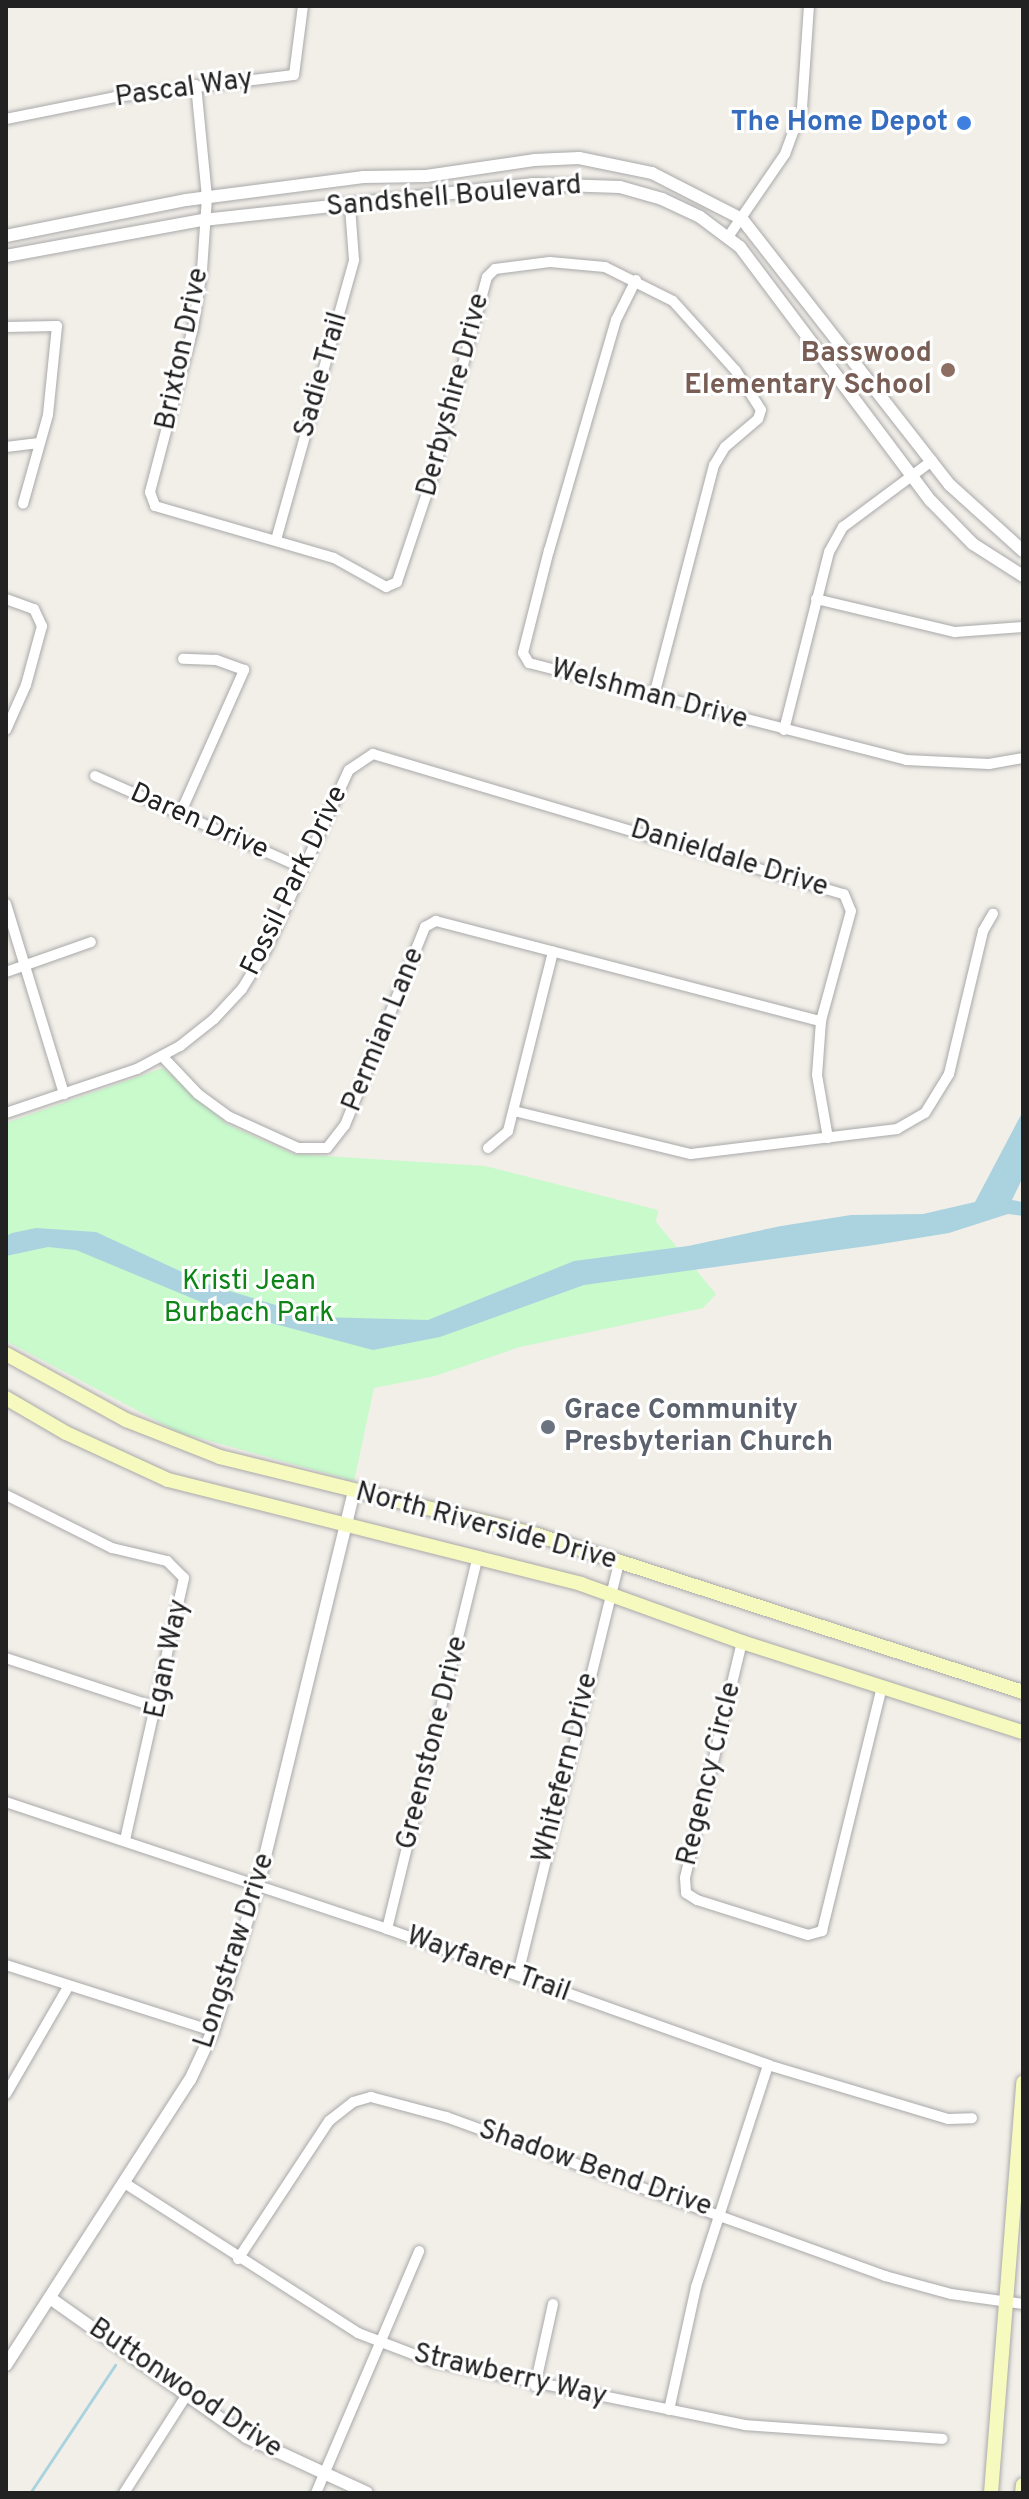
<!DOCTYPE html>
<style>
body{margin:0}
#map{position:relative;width:1029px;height:2499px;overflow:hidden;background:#f2efe9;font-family:Overpass,sans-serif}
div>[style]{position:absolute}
.park>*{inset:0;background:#c8facc}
.water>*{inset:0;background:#aad3df}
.stream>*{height:3px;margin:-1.5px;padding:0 1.5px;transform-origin:1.5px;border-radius:1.5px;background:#aad3df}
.roads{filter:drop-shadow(0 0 2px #a9a9a9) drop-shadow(0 0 2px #a9a9a9)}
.minor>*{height:10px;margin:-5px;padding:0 5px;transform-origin:5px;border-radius:5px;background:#fff}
.tertiary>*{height:12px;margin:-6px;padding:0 6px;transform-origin:6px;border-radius:6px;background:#fff}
.secondary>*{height:14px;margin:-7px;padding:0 7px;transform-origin:7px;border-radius:7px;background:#f7fabf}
.dots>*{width:22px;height:22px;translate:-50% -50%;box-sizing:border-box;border:4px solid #fff;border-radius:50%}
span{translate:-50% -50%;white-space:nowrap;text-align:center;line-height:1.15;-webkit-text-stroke:6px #fff;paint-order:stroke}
.street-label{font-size:28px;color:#222}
.shop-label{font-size:28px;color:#366cbe;font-weight:700}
.right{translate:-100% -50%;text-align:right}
.education-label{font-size:28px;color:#785e54;font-weight:700}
.park-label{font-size:28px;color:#0c8416}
.worship-label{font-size:28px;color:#5b616d;font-weight:700}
.left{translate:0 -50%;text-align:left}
.frame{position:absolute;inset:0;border:8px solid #222;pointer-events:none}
</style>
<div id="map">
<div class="park">
<div style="clip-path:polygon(163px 1068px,227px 1124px,293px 1154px,485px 1166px,658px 1210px,656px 1222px,716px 1294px,703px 1308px,520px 1347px,435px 1376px,374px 1388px,354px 1481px,178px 1432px,6px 1341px,6px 1123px)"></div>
</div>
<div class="water">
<div style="clip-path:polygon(1023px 1111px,1023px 1177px,1012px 1200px,1023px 1202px,1023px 1216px,1008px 1214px,949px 1233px,875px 1245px,584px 1285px,440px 1337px,373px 1350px,218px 1309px,76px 1250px,48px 1247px,6px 1256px,6px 1236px,12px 1233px,36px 1228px,96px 1232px,210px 1285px,279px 1306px,320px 1317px,428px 1320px,574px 1261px,688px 1246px,781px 1226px,851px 1215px,923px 1214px,975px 1202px)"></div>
</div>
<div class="stream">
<div style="left:30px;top:2493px;width:154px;rotate:-56.4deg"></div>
</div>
<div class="roads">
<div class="minor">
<div style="left:196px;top:85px;width:113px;rotate:84.4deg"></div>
<div style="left:207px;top:197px;width:73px;rotate:93.9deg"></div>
<div style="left:202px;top:270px;width:59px;rotate:98.8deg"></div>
<div style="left:193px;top:328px;width:170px;rotate:104.7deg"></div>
<div style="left:150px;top:492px;width:15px;rotate:70deg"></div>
<div style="left:155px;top:506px;width:186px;rotate:16.2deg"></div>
<div style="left:334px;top:558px;width:60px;rotate:29.1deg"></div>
<div style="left:386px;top:587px;width:12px;rotate:-24deg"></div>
<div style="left:397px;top:582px;width:110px;rotate:-71.4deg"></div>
<div style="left:432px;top:478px;width:208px;rotate:-74.7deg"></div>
<div style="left:487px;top:277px;width:11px;rotate:-45deg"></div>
<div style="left:495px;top:269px;width:55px;rotate:-7.3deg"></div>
<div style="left:550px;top:262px;width:55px;rotate:5.2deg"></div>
<div style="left:605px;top:267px;width:76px;rotate:26.6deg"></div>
<div style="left:673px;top:301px;width:94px;rotate:48deg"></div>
<div style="left:736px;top:371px;width:46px;rotate:57.3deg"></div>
<div style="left:761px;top:410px;width:9px;rotate:108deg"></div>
<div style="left:758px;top:419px;width:43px;rotate:139.7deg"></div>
<div style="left:725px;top:447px;width:21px;rotate:121deg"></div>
<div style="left:714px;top:465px;width:238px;rotate:104.6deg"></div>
<div style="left:6px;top:119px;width:111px;rotate:-11.4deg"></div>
<div style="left:115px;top:97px;width:180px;rotate:-7deg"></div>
<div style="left:294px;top:75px;width:70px;rotate:-82.6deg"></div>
<div style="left:728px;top:237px;width:101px;rotate:-55.5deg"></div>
<div style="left:785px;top:154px;width:49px;rotate:-69.7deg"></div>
<div style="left:802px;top:108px;width:102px;rotate:-86.1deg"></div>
<div style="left:636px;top:280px;width:45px;rotate:116.6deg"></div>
<div style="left:616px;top:320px;width:240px;rotate:106.2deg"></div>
<div style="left:549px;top:550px;width:106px;rotate:104.2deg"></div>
<div style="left:523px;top:653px;width:12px;rotate:59deg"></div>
<div style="left:529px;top:663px;width:389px;rotate:14.4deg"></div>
<div style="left:906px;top:760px;width:83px;rotate:2.8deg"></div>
<div style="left:989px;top:764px;width:35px;rotate:-10deg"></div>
<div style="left:6px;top:327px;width:51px;rotate:-1.1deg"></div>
<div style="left:57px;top:326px;width:89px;rotate:95.8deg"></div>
<div style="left:48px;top:415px;width:92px;rotate:105.7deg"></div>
<div style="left:6px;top:447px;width:31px;rotate:-7deg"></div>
<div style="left:276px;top:540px;width:291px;rotate:-74.4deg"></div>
<div style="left:354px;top:260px;width:53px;rotate:-94.3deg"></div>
<div style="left:6px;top:599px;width:30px;rotate:20deg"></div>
<div style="left:34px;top:609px;width:19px;rotate:65deg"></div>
<div style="left:42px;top:626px;width:61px;rotate:105.2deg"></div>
<div style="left:26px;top:685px;width:49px;rotate:114deg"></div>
<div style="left:816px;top:599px;width:143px;rotate:13.4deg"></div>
<div style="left:955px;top:632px;width:68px;rotate:-4.2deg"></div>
<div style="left:784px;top:730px;width:184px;rotate:-75.8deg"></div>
<div style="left:829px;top:552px;width:29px;rotate:-61deg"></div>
<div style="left:843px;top:527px;width:111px;rotate:-36.6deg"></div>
<div style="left:95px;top:776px;width:227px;rotate:23.9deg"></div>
<div style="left:180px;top:814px;width:158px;rotate:-66deg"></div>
<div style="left:244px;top:670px;width:30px;rotate:-160deg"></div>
<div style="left:216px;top:660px;width:33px;rotate:-178deg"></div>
<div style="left:6px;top:904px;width:199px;rotate:73deg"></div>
<div style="left:6px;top:972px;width:90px;rotate:-19.4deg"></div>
<div style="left:162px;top:1056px;width:52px;rotate:46.5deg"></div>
<div style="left:198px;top:1094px;width:39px;rotate:36deg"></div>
<div style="left:230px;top:1117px;width:75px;rotate:24.5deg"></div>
<div style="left:298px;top:1148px;width:29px"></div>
<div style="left:327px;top:1148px;width:29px;rotate:-52deg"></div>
<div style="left:345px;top:1125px;width:214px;rotate:-68deg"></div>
<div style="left:425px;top:927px;width:13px;rotate:-29deg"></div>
<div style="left:436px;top:921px;width:398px;rotate:14.6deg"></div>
<div style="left:514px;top:1111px;width:182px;rotate:13.7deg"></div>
<div style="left:691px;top:1154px;width:208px;rotate:-6.9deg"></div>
<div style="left:897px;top:1129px;width:32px;rotate:-30deg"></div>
<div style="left:925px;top:1113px;width:46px;rotate:-58.4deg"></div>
<div style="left:949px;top:1074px;width:147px;rotate:-76.6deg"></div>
<div style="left:983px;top:931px;width:20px;rotate:-60deg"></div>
<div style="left:6px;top:1113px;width:138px;rotate:-18.6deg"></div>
<div style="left:137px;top:1069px;width:49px;rotate:-28.1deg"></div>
<div style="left:180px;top:1046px;width:43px;rotate:-38.5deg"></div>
<div style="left:214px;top:1019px;width:41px;rotate:-47deg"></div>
<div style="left:242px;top:989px;width:48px;rotate:-58.6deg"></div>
<div style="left:267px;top:948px;width:196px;rotate:-65.3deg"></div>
<div style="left:349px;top:770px;width:29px;rotate:-34deg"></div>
<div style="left:373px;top:754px;width:491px;rotate:16.6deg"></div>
<div style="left:844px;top:894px;width:18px;rotate:68deg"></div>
<div style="left:851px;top:911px;width:114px;rotate:105.3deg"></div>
<div style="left:821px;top:1021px;width:54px;rotate:94.2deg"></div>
<div style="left:817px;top:1075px;width:64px;rotate:80.1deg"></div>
<div style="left:488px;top:1148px;width:26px;rotate:-40deg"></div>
<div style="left:508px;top:1131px;width:185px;rotate:-75.9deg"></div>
<div style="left:6px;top:1495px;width:119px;rotate:26.6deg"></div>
<div style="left:112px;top:1548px;width:57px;rotate:13.3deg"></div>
<div style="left:167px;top:1561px;width:24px;rotate:45deg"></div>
<div style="left:184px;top:1578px;width:269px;rotate:102.7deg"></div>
<div style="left:742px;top:1642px;width:243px;rotate:103.6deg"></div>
<div style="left:685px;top:1878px;width:15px;rotate:86deg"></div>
<div style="left:686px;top:1893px;width:13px;rotate:32deg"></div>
<div style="left:697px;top:1900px;width:116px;rotate:17.5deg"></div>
<div style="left:808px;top:1935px;width:15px;rotate:-16deg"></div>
<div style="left:822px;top:1931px;width:252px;rotate:-76.2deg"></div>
<div style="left:6px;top:1658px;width:160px;rotate:18.2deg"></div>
<div style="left:6px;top:1802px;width:402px;rotate:18.4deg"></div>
<div style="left:387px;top:1929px;width:405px;rotate:19.6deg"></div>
<div style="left:768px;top:2065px;width:188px;rotate:16.7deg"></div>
<div style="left:948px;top:2119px;width:24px;rotate:-2deg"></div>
<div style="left:387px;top:1929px;width:384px;rotate:-76.3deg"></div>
<div style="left:6px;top:1965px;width:217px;rotate:17.7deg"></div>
<div style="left:518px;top:1974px;width:423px;rotate:-76.2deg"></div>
<div style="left:6px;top:2094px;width:124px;rotate:-59.9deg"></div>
<div style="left:123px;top:2182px;width:279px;rotate:32.7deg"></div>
<div style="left:358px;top:2333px;width:78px;rotate:21deg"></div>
<div style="left:431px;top:2361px;width:320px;rotate:11.5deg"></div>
<div style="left:745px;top:2425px;width:198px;rotate:4deg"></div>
<div style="left:238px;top:2259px;width:165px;rotate:-56.6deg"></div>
<div style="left:329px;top:2121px;width:31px;rotate:-38deg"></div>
<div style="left:353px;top:2102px;width:19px;rotate:-16deg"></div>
<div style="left:371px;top:2097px;width:78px;rotate:14.9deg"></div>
<div style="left:446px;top:2117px;width:467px;rotate:19.9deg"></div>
<div style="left:885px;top:2276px;width:68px;rotate:15.3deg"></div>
<div style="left:951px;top:2294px;width:73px;rotate:7.9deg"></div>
<div style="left:535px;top:2386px;width:84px;rotate:-77.6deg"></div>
<div style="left:669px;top:2410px;width:126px;rotate:-77.6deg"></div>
<div style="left:696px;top:2287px;width:233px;rotate:-72deg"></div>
<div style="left:124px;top:2493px;width:115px;rotate:-57.4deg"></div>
<div style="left:316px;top:2493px;width:263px;rotate:-66.9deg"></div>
</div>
<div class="tertiary">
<div style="left:6px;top:236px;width:184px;rotate:-11.3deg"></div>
<div style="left:186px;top:200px;width:179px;rotate:-7.4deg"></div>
<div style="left:364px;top:177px;width:62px;rotate:-0.9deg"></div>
<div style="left:426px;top:176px;width:109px;rotate:-8.4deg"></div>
<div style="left:534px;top:160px;width:45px;rotate:-2.5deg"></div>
<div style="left:579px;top:158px;width:75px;rotate:11.6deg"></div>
<div style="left:652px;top:173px;width:101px;rotate:27.1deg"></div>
<div style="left:742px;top:219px;width:338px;rotate:52deg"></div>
<div style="left:950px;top:485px;width:98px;rotate:42.1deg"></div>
<div style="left:6px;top:256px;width:200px;rotate:-10.4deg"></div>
<div style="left:203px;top:220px;width:331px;rotate:-6.2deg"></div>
<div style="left:532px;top:184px;width:88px;rotate:2deg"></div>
<div style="left:620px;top:187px;width:44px;rotate:15.9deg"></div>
<div style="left:662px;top:199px;width:42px;rotate:25.3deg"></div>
<div style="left:700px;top:217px;width:50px;rotate:36.9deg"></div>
<div style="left:740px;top:247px;width:318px;rotate:53.1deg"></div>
<div style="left:931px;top:501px;width:60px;rotate:45.7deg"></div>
<div style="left:973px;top:544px;width:59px;rotate:32.6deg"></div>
<div style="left:50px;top:2298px;width:240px;rotate:35.3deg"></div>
<div style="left:246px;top:2437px;width:133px;rotate:24.8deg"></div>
<div style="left:6px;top:2365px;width:339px;rotate:-57.2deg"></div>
<div style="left:190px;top:2080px;width:54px;rotate:-64.9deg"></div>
<div style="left:213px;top:2031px;width:153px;rotate:-72.9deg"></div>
<div style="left:258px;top:1885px;width:406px;rotate:-76.3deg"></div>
</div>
<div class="secondary">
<div style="left:6px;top:1354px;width:137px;rotate:28.8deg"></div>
<div style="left:126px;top:1420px;width:101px;rotate:21.5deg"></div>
<div style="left:220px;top:1457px;width:326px;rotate:13.8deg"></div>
<div style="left:537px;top:1535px;width:511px;rotate:17.9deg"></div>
<div style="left:6px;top:1398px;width:69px;rotate:30.3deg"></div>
<div style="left:66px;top:1433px;width:112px;rotate:24.7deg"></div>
<div style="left:168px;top:1480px;width:426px;rotate:14.1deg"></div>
<div style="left:581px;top:1584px;width:171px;rotate:19.8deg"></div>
<div style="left:742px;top:1642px;width:295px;rotate:17.8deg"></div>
<div style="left:991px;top:2493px;width:412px;rotate:-85.5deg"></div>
<div style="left:1022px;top:2493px;width:8px;rotate:-83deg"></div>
</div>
</div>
<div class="dots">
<div style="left:964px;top:123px;background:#3f7fe0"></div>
<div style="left:948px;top:370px;background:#8d6e63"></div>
<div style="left:548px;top:1427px;background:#6b7280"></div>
</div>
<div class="street-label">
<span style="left:184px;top:89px;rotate:-8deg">Pascal Way</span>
<span style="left:454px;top:197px;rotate:-5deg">Sandshell Boulevard</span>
<span style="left:183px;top:349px;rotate:-78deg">Brixton Drive</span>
<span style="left:322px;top:375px;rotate:-74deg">Sadie Trail</span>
<span style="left:454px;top:395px;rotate:-75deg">Derbyshire Drive</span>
<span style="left:649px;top:695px;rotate:15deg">Welshman Drive</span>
<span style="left:199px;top:822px;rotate:24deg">Daren Drive</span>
<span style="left:729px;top:859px;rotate:17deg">Danieldale Drive</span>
<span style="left:295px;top:881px;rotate:-64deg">Fossil Park Drive</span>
<span style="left:384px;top:1030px;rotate:-68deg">Permian Lane</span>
<span style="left:486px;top:1527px;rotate:15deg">North Riverside Drive</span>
<span style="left:168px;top:1659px;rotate:-78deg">Egan Way</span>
<span style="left:433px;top:1743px;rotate:-76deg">Greenstone Drive</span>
<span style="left:566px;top:1768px;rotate:-76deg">Whitefern Drive</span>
<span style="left:710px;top:1774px;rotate:-76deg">Regency Circle</span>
<span style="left:235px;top:1951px;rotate:-72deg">Longstraw Drive</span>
<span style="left:488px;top:1965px;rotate:20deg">Wayfarer Trail</span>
<span style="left:595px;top:2169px;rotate:19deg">Shadow Bend Drive</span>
<span style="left:510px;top:2376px;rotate:13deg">Strawberry Way</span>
<span style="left:185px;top:2389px;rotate:34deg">Buttonwood Drive</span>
</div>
<div class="shop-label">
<span class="right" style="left:948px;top:123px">The Home Depot</span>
</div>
<div class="education-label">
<span class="right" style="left:932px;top:370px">Basswood<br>Elementary School</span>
</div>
<div class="park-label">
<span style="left:249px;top:1298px">Kristi Jean<br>Burbach Park</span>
</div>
<div class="worship-label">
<span class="left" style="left:564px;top:1427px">Grace Community<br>Presbyterian Church</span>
</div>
<div class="frame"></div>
</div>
